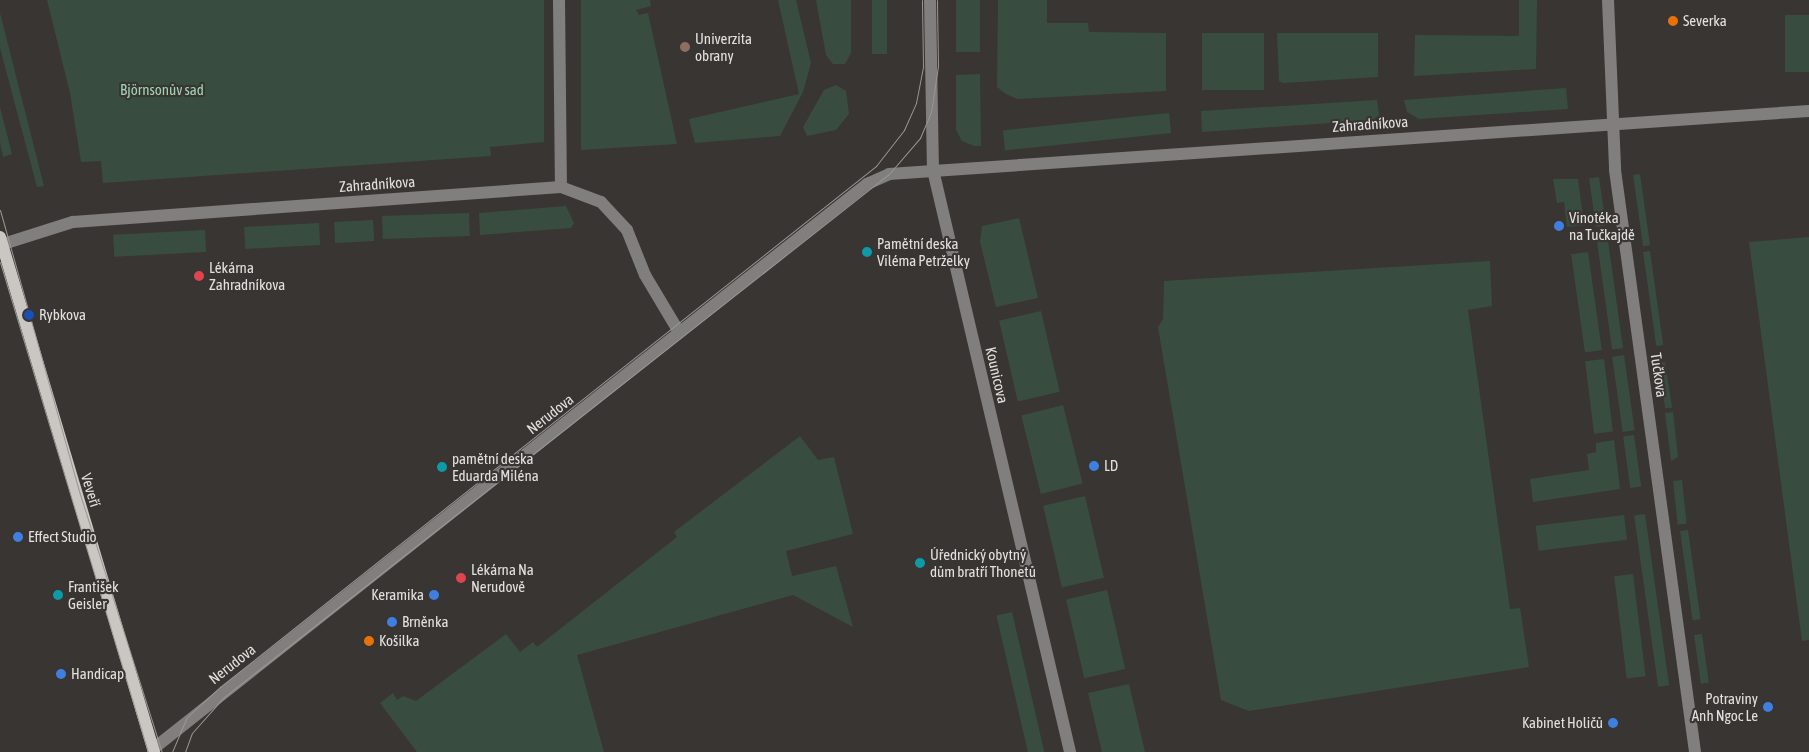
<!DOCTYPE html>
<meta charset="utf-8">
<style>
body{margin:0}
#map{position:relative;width:1809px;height:752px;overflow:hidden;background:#393532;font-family:"Asap Condensed",sans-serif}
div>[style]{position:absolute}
.green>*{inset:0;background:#384d40;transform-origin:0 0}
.minor>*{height:12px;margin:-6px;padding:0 6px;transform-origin:6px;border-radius:6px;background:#807f7d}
.major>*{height:12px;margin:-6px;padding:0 6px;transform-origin:6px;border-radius:6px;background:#cac7c3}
.tram>*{height:1px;margin:-0.5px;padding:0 0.5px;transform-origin:0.5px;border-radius:0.5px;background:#999794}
.dots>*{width:14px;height:14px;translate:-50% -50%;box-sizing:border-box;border:2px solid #393532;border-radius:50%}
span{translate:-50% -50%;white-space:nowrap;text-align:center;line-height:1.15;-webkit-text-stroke:4.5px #393532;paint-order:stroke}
.poi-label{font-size:15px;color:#e2e0de}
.left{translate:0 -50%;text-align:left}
.right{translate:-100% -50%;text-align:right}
.park-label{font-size:15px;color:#9dd5b4}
.street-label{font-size:15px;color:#e2e0de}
</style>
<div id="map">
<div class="green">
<div style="clip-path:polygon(47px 0,544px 0,544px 142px,490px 147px,491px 156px,103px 183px,101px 161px,81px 162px,70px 93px)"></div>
<div style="clip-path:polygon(581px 0,650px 0,651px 6px,636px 10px,639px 15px,648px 13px,677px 144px,581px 150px)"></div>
<div style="clip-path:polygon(778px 0,796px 0,811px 63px,803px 92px,780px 136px,695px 143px,689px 119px,799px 94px)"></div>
<div style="clip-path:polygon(816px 0,851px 0,851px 53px,845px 64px,833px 64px,826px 55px)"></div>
<div style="left:872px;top:0;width:15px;height:54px"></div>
<div style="left:956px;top:0;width:24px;height:52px"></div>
<div style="clip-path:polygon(998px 0,1047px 0,1047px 23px,1088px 23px,1089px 32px,1166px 33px,1166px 91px,1017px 99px,1006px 94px,997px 87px)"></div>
<div style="clip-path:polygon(1519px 0,1537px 0,1536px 69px,1414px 76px,1415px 35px,1519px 36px)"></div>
<div style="clip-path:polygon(0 13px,44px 186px,37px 187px,0 48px)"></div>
<div style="left:1785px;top:15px;width:24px;height:57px"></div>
<div style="left:1202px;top:33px;width:62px;height:57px"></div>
<div style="clip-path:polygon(1277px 33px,1378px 33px,1378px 77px,1283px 83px,1279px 81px)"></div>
<div style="clip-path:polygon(980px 74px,981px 146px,974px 146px,962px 141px,956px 130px,956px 75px)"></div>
<div style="clip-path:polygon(836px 85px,846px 91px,849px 114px,836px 130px,807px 136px,803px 127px,824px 90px)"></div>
<div style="clip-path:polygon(1566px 88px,1568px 109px,1419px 119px,1407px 112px,1404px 100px)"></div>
<div style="clip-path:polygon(1377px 100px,1379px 115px,1373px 120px,1202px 132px,1201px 111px)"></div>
<div style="clip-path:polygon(0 107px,12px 154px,3px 157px,0 143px)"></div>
<div style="left:1169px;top:113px;width:20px;height:167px;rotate:84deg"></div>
<div style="left:1640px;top:174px;width:72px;height:7px;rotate:82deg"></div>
<div style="left:1599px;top:177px;width:49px;height:10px;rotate:82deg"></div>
<div style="clip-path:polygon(1553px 179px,1578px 179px,1584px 225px,1567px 227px,1564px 202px,1557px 203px)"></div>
<div style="clip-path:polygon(566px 206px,574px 223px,571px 228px,480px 235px,479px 213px)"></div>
<div style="left:469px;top:213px;width:23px;height:87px;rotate:88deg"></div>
<div style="clip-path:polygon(1019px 218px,1038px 298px,996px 307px,980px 242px,982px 226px)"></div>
<div style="left:373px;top:220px;width:21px;height:39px;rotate:87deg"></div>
<div style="left:319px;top:223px;width:22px;height:75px;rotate:87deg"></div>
<div style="left:205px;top:230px;width:22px;height:92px;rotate:87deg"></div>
<div style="left:1607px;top:234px;width:115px;height:11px;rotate:82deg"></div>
<div style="clip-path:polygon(1809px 237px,1809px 640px,1802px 641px,1749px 242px)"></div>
<div style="left:1650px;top:251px;width:95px;height:7px;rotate:82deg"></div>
<div style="left:1588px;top:252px;width:99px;height:17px;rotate:82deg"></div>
<div style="clip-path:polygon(1490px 261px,1492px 306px,1468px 310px,1510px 609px,1520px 608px,1529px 667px,1249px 711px,1221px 700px,1158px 327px,1163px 319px,1164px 281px)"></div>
<div style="left:1041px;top:311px;width:83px;height:43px;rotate:77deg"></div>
<div style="left:1624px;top:355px;width:76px;height:12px;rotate:82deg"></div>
<div style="left:1604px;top:359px;width:73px;height:19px;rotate:83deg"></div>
<div style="left:1665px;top:362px;width:46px;height:7px;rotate:81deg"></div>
<div style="left:1063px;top:405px;width:81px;height:43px;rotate:76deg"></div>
<div style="clip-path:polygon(1673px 412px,1678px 457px,1671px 461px,1665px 413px)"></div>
<div style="left:1634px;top:435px;width:52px;height:11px;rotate:82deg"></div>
<div style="clip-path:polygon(800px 436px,818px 460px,834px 457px,853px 534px,786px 551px,792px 576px,836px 566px,853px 627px,793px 595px,577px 655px,604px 752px,417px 752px,380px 703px,393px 693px,397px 700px,403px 696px,416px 701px,506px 634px,520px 652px,533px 642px,537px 647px,677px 537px,674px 532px)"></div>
<div style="clip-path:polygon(1614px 440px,1620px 489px,1533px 502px,1530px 479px,1589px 470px,1587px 454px,1596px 452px,1596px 443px)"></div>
<div style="left:1682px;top:480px;width:44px;height:9px;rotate:84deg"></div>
<div style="left:1085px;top:496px;width:84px;height:43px;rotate:77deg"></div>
<div style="left:1645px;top:514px;width:173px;height:11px;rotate:82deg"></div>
<div style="left:1624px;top:515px;width:25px;height:89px;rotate:83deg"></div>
<div style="left:1688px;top:530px;width:90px;height:8px;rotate:82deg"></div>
<div style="left:1633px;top:574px;width:103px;height:19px;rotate:83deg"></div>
<div style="left:1107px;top:590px;width:81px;height:42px;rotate:77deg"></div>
<div style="left:1012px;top:612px;width:144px;height:16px;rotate:77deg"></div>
<div style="left:1702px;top:634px;width:49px;height:8px;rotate:82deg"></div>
<div style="clip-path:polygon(1129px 684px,1145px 752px,1102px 752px,1088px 693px)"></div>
</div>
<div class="minor">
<div style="left:559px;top:0;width:187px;rotate:89.4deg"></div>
<div style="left:930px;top:0;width:170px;rotate:89deg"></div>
<div style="left:933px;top:170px;width:598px;rotate:76.75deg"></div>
<div style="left:1608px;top:0;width:170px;rotate:87.6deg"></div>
<div style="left:1615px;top:170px;width:587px;rotate:82.17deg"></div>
<div style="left:0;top:245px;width:77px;rotate:-17.5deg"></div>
<div style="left:73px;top:222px;width:489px;rotate:-4.1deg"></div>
<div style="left:561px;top:187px;width:43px;rotate:20.6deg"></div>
<div style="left:601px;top:202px;width:38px;rotate:47deg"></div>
<div style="left:627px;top:230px;width:48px;rotate:68.2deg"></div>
<div style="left:645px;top:275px;width:66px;rotate:59.2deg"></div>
<div style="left:153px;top:749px;width:911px;rotate:-38.36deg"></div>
<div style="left:867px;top:184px;width:24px;rotate:-24deg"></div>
<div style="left:889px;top:174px;width:922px;rotate:-3.92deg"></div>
</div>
<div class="major">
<div style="left:0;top:237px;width:538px;rotate:73.35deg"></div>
</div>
<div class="tram">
<div style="left:0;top:210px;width:292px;rotate:74.3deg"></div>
<div style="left:79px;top:491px;width:274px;rotate:72.4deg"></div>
<div style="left:0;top:262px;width:512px;rotate:73.19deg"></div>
<div style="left:172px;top:752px;width:38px;rotate:-67deg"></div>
<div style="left:187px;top:717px;width:45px;rotate:-42.3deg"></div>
<div style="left:220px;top:687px;width:838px;rotate:-38.46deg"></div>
<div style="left:876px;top:166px;width:46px;rotate:-52.1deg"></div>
<div style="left:904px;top:130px;width:30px;rotate:-66deg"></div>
<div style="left:916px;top:103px;width:38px;rotate:-79deg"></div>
<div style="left:923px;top:66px;width:66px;rotate:-90.9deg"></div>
<div style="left:185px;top:752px;width:20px;rotate:-70deg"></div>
<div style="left:192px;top:733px;width:47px;rotate:-48.5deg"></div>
<div style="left:223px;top:698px;width:847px;rotate:-38.2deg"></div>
<div style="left:889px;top:174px;width:48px;rotate:-49.3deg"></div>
<div style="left:920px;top:138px;width:28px;rotate:-67deg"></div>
<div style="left:931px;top:112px;width:47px;rotate:-81.3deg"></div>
<div style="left:938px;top:66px;width:66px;rotate:-90.9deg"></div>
</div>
<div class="dots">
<div style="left:1673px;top:21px;background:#e8710a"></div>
<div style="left:685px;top:47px;background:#8d6e63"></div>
<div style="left:1559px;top:226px;background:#3f7fe0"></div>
<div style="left:867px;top:252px;background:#0f9aa8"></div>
<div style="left:199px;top:276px;background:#e0444e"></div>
<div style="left:29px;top:315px;background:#1a4fb4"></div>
<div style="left:1094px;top:466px;background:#3f7fe0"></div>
<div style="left:442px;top:467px;background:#0f9aa8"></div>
<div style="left:18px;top:537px;background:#3f7fe0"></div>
<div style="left:920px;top:563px;background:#0f9aa8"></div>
<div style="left:461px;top:578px;background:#e0444e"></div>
<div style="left:58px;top:595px;background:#0f9aa8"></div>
<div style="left:434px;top:595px;background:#3f7fe0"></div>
<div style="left:392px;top:622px;background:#3f7fe0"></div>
<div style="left:369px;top:641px;background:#e8710a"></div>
<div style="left:61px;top:674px;background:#3f7fe0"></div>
<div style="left:1768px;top:707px;background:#3f7fe0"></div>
<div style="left:1613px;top:723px;background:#3f7fe0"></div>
</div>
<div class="poi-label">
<span class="left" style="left:1683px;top:21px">Severka</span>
<span class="left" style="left:695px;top:47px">Univerzita<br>obrany</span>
<span class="left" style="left:1569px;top:226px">Vinotéka<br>na Tučkajdě</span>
<span class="left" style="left:877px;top:252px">Pamětní deska<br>Viléma Petrželky</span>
<span class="left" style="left:209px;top:276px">Lékárna<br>Zahradníkova</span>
<span class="left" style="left:39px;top:315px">Rybkova</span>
<span class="left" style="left:452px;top:467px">pamětní deska<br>Eduarda Miléna</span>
<span class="left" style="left:1104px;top:466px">LD</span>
<span class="left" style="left:28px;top:537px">Effect Studio</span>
<span class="left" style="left:930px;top:563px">Úřednický obytný<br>dům bratří Thonetů</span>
<span class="left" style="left:471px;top:578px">Lékárna Na<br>Nerudově</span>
<span class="left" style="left:68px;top:595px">František<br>Geisler</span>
<span class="right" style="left:424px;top:595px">Keramika</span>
<span class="left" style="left:402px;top:622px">Brněnka</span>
<span class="left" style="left:379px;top:641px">Košilka</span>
<span class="left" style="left:71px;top:674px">Handicap</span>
<span class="right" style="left:1758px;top:707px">Potraviny<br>Anh Ngoc Le</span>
<span class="right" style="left:1603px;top:723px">Kabinet Holičů</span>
</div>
<div class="park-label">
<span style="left:162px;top:90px">Björnsonův sad</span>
</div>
<div class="street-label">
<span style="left:1370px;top:124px;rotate:-4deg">Zahradníkova</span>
<span style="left:377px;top:184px;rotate:-4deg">Zahradníkova</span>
<span style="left:997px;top:375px;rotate:77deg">Kounicova</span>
<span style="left:1659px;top:375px;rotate:82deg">Tučkova</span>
<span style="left:550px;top:414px;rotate:-38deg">Nerudova</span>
<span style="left:91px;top:490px;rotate:73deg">Veveří</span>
<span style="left:232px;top:664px;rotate:-38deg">Nerudova</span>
</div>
</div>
